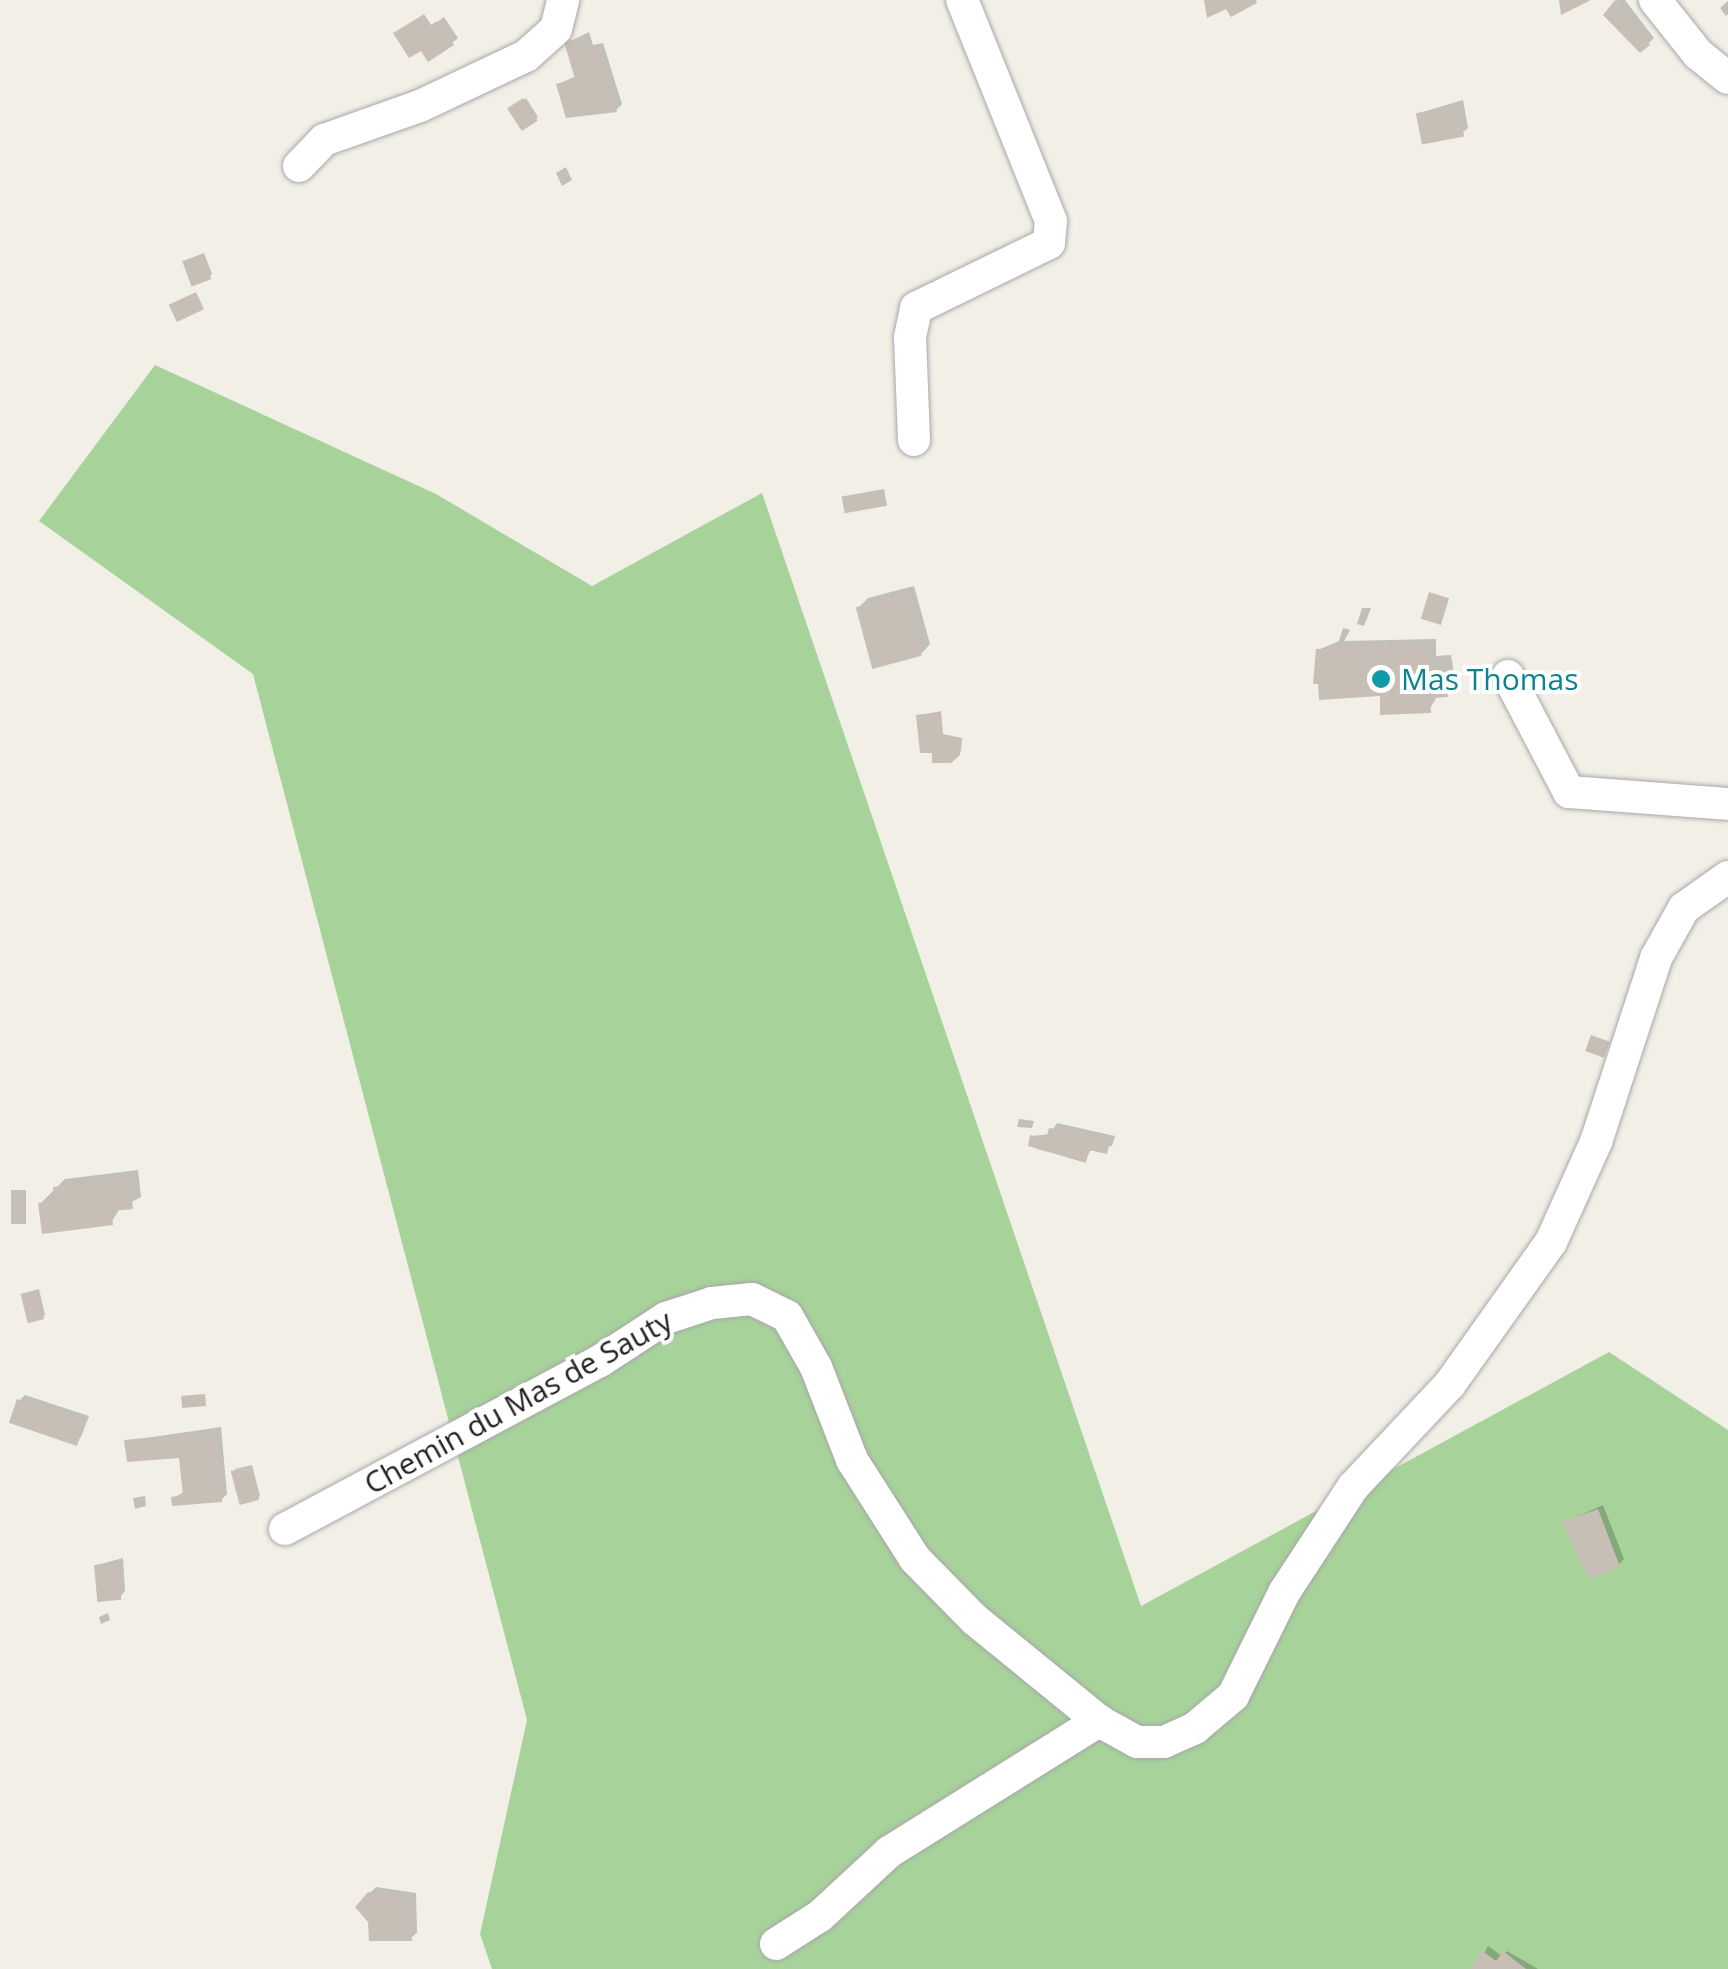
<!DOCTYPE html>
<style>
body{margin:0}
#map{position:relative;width:1728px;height:1969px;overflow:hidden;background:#f2efe7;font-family:"Open Sans",sans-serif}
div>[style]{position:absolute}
.forest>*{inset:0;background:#a7d39a}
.shadow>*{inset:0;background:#0003}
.building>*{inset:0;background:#c7beb6;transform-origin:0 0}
.roads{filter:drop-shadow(0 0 2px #a8a8a8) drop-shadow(0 0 2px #a8a8a8)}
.minor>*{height:32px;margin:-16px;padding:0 16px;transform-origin:16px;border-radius:16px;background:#fff}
.dots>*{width:28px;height:28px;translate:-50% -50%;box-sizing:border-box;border:5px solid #fff;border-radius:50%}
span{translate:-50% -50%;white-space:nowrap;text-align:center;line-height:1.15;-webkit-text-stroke:8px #fff;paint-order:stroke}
.culture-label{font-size:30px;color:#0d838f}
.left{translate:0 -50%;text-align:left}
.street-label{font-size:30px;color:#212121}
</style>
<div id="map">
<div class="forest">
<div style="clip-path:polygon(155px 365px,436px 494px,592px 586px,762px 493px,1141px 1606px,1609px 1352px,1728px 1430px,1728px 1969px,492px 1969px,480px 1934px,527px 1720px,253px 674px,39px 521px)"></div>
</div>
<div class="shadow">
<div style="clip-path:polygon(1617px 0,1625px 0,1654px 38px,1649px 43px,1606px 14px)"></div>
<div style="clip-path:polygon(1728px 1px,1728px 14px,1726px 16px,1720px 8px)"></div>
<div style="clip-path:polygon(424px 14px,432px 26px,444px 17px,458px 38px,452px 43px,402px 28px)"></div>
<div style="clip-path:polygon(589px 32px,593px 45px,603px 43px,622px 104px,616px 110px,561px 83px,576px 76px,567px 43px)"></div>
<div style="clip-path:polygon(526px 98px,538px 117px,536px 119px,511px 110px)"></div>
<div style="clip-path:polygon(1463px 100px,1468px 128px,1462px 133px,1419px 113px)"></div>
<div style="clip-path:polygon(566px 167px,572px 180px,562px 186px,556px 173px)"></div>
<div style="clip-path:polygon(204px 253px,212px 274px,210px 276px,187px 260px)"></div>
<div style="clip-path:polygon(914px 586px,930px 644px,921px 654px,859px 607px,868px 598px)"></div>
<div style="clip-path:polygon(1362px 608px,1371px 608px,1364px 626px,1357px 624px)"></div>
<div style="clip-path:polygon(1343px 628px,1350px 630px,1344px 641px,1436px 639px,1436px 656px,1451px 655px,1456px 685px,1438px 695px,1429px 710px,1382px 694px,1318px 650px,1339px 641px)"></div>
<div style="clip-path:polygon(941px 711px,943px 734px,962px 738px,961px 751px,950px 760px,919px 716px)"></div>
<div style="clip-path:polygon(1019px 1119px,1034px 1121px,1032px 1128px,1017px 1127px)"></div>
<div style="clip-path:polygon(1057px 1123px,1115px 1136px,1112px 1146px,1092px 1148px,1085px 1160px,1037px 1149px,1033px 1136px,1050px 1134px)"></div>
<div style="clip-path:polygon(138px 1170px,141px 1197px,120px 1208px,111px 1223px,40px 1204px,65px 1179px)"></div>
<div style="clip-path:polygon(39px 1289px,45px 1315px,43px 1317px,22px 1294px)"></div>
<div style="clip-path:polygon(25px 1395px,89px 1416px,81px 1437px,75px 1443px,19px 1401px)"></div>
<div style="clip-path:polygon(221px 1427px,227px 1494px,221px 1500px,174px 1498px,185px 1491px,182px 1456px,126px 1441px)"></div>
<div style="clip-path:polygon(252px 1465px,260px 1496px,258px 1498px,235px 1469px)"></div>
<div style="clip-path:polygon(145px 1496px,146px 1506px,135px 1509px,133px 1498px)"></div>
<div style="clip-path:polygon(1603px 1505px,1624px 1559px,1618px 1565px,1565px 1522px)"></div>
<div style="clip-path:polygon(123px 1558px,125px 1591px,120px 1597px,97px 1565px)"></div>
<div style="clip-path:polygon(108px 1613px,110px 1620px,101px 1624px,99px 1617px)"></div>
<div style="clip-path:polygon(376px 1887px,416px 1893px,417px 1933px,411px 1938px,369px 1894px)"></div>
<div style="clip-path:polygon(1488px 1946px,1502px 1956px,1507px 1951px,1538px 1969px,1475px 1969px)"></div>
</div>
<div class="building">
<div style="clip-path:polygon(1204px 0,1256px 0,1257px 3px,1231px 17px,1226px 9px,1207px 18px)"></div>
<div style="clip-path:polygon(1559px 0,1591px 0,1561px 15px)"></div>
<div style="clip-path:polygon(1615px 0,1650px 45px,1640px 53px,1603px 15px)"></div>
<div style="clip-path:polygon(418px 18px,425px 29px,437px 21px,454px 45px,428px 62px,421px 51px,409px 58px,393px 33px)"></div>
<div style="clip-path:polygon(584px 37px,588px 50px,597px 47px,617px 112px,566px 118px,556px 84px,575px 79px,564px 42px)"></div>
<div style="left:523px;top:98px;width:27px;height:19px;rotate:57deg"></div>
<div style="left:1458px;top:105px;width:32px;height:43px;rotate:79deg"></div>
<div style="left:202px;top:254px;width:27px;height:21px;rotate:70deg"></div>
<div style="left:196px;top:292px;width:19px;height:30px;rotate:65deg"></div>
<div style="left:884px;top:489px;width:17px;height:43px;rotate:80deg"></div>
<div style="left:1429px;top:592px;width:21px;height:28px;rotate:17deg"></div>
<div style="left:905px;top:594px;width:64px;height:51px;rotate:75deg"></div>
<div style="clip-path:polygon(1385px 647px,1427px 648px,1428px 664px,1446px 669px,1448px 697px,1430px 698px,1431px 713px,1380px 715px,1380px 696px,1319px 700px,1318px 684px,1313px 684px,1316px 649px)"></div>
<div style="clip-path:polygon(939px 712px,942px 736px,960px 740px,960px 755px,951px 763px,932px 763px,932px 753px,920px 753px,916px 715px)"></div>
<div style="left:1591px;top:1035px;width:20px;height:17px;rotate:20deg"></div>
<div style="clip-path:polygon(1049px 1128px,1102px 1135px,1110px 1142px,1107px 1154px,1089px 1150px,1086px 1163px,1028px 1146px,1030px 1135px,1046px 1139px)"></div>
<div style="clip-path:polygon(130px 1177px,133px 1209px,111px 1211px,113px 1225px,42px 1234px,38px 1203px,54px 1201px,53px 1187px)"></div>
<div style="left:11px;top:1190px;width:15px;height:34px"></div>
<div style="left:37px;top:1290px;width:30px;height:17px;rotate:76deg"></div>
<div style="left:205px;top:1394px;width:12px;height:24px;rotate:85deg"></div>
<div style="left:17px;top:1399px;width:72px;height:25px;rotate:19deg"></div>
<div style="clip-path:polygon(216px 1431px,222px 1502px,172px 1506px,171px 1497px,183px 1495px,179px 1458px,127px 1462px,124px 1440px)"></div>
<div style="left:250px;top:1466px;width:35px;height:20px;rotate:75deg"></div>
<div style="clip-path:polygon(1598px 1509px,1620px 1567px,1589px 1579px,1562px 1522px)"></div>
<div style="left:118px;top:1563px;width:37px;height:24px;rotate:85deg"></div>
<div style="clip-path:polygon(368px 1892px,411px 1899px,412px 1941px,369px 1941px,368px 1922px,355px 1907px)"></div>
<div style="clip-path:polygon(1481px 1950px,1496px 1961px,1503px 1951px,1526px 1969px,1471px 1969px)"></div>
</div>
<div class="roads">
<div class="minor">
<div style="left:1655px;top:0;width:69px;rotate:51.5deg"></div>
<div style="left:1698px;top:54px;width:38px;rotate:39deg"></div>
<div style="left:299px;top:166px;width:36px;rotate:-46deg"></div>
<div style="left:324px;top:140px;width:102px;rotate:-19.5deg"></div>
<div style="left:420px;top:106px;width:117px;rotate:-25.3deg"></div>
<div style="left:526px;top:56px;width:40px;rotate:-42deg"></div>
<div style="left:556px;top:29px;width:30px;rotate:-76deg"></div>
<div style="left:914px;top:440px;width:103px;rotate:-92.2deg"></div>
<div style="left:910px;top:337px;width:30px;rotate:-78deg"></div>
<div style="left:916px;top:308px;width:148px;rotate:-26deg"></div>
<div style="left:1049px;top:243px;width:22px;rotate:-85deg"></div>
<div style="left:1051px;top:221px;width:238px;rotate:-111.9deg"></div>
<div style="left:1508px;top:676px;width:131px;rotate:62.3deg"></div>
<div style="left:1569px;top:792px;width:159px;rotate:4.3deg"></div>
<div style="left:285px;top:1529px;width:357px;rotate:-28.1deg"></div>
<div style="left:600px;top:1361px;width:79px;rotate:-33.1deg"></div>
<div style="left:666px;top:1318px;width:48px;rotate:-18.1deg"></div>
<div style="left:712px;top:1303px;width:40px;rotate:-5.7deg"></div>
<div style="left:752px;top:1299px;width:39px;rotate:26deg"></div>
<div style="left:787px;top:1316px;width:59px;rotate:60.4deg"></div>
<div style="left:816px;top:1367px;width:100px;rotate:68.8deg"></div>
<div style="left:852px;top:1460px;width:117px;rotate:57.5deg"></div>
<div style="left:915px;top:1559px;width:84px;rotate:45.5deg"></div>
<div style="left:974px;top:1619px;width:161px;rotate:39.2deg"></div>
<div style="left:1099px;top:1721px;width:43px;rotate:28.9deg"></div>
<div style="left:1137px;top:1742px;width:27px"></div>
<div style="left:1164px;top:1742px;width:34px;rotate:-24deg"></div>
<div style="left:1195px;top:1728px;width:50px;rotate:-40.1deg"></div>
<div style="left:1233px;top:1696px;width:117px;rotate:-63.7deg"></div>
<div style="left:1285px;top:1591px;width:124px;rotate:-56.8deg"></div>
<div style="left:1353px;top:1487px;width:141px;rotate:-46.7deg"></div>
<div style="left:1450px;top:1384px;width:174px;rotate:-54.6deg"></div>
<div style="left:1551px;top:1242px;width:110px;rotate:-65.8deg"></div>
<div style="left:1596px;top:1142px;width:194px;rotate:-71.9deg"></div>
<div style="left:1656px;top:958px;width:57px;rotate:-60.8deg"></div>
<div style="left:1684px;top:908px;width:54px;rotate:-35.2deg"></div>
<div style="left:776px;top:1944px;width:52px;rotate:-32.5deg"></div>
<div style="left:820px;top:1916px;width:94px;rotate:-42.8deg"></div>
<div style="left:889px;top:1852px;width:248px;rotate:-32deg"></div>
</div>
</div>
<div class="dots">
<div style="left:1381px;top:679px;background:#0f9aa8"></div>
</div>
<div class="culture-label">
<span class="left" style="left:1401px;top:679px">Mas Thomas</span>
</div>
<div class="street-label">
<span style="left:518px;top:1402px;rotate:-29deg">Chemin du Mas de Sauty</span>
</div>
</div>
